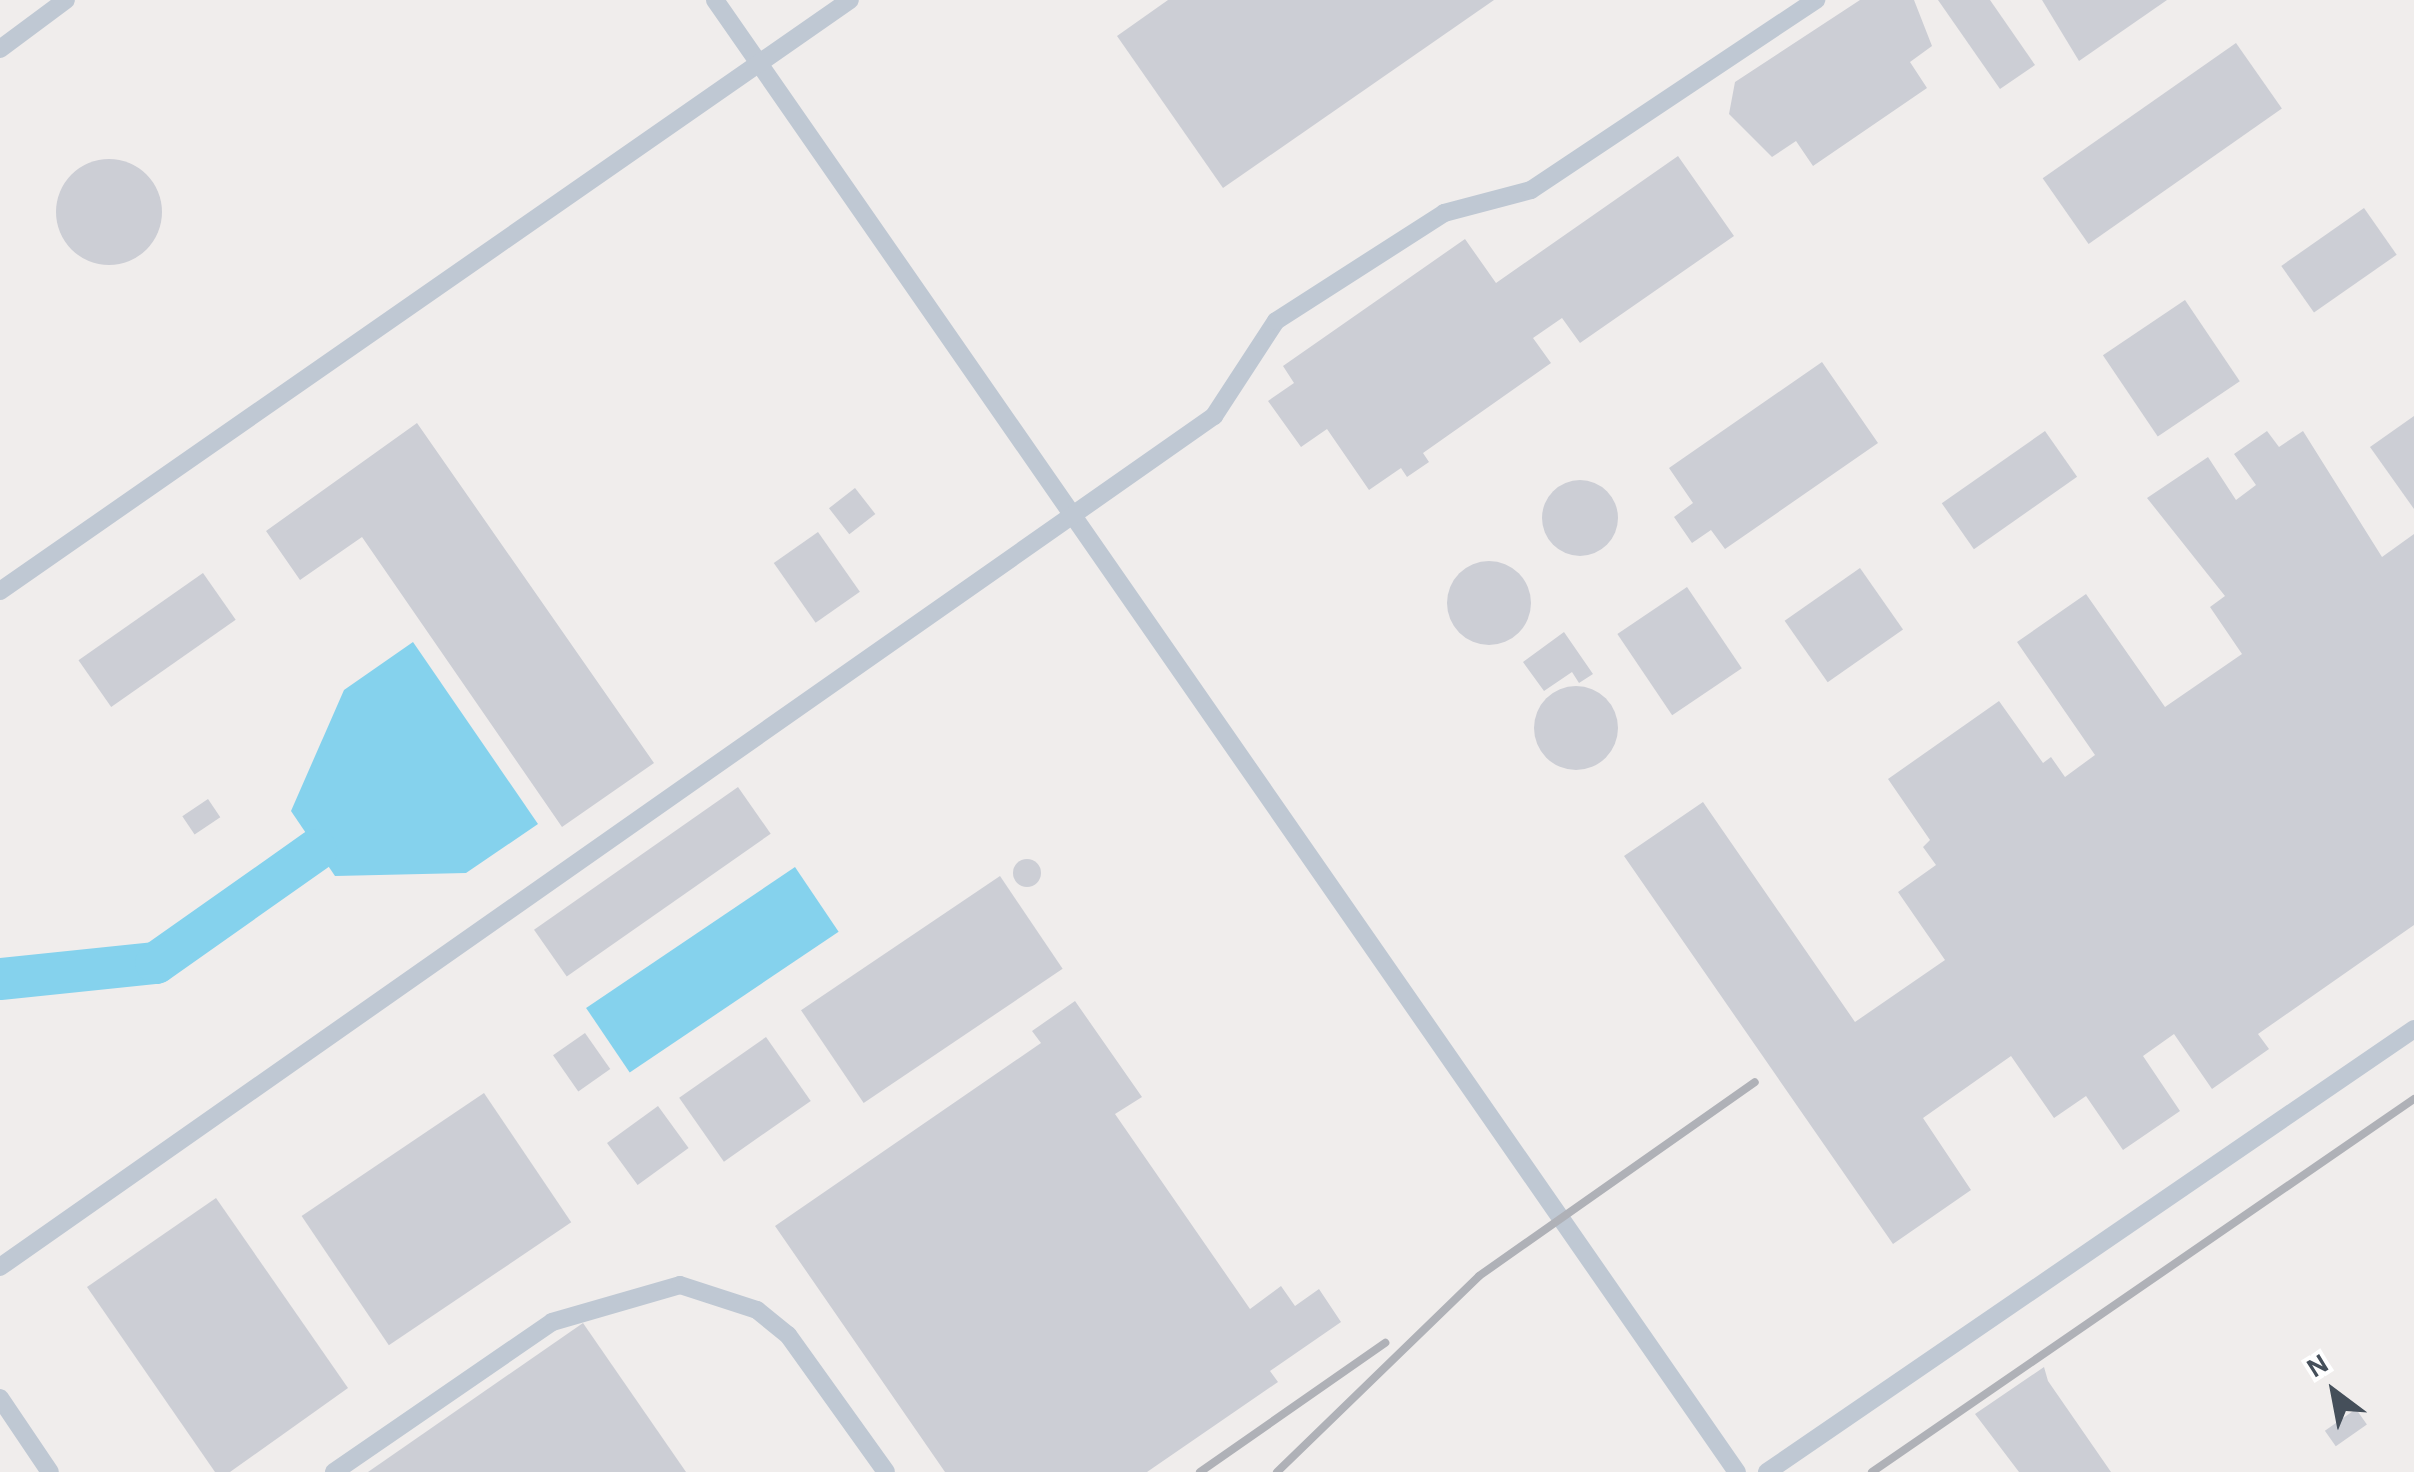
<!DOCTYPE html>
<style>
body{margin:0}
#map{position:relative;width:2414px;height:1472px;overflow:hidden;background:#f0edec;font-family:"Alegreya Sans",sans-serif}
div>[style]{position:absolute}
.water>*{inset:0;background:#85d2ed;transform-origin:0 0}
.canal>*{height:42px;margin:-21px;padding:0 21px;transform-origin:21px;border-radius:21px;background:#85d2ed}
.building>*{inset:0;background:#ccced5;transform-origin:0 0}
.round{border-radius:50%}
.service>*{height:18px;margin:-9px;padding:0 9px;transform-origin:9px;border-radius:9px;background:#bfc8d3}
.rail>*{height:8px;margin:-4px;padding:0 4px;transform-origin:4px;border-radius:4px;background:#afb1b7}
span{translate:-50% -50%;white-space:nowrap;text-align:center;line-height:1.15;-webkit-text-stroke:9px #fff;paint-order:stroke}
.north{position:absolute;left:2284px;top:1342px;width:100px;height:100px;-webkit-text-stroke:8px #fff;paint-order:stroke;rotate:328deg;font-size:28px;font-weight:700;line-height:40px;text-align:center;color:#454f5a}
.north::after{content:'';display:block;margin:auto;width:35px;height:45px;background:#454f5a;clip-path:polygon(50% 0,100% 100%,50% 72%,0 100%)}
</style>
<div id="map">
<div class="water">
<div style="clip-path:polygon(413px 642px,538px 824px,466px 873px,335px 876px,291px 811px,344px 690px)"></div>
<div style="left:795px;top:867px;width:78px;height:252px;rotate:56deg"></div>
</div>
<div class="canal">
<div style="left:0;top:979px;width:157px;rotate:-5.9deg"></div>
<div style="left:156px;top:963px;width:196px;rotate:-35.2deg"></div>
</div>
<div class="building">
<div style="clip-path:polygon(1168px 0,1494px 0,1223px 188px,1117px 36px)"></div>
<div style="clip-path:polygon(1860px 0,1914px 0,1932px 46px,1910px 62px,1927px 88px,1813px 166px,1796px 141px,1772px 157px,1729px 114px,1735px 82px)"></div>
<div style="clip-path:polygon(1938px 0,1990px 0,2035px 65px,2000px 89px)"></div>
<div style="clip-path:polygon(2042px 0,2167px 0,2079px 61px)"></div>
<div style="left:2236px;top:43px;width:80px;height:236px;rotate:55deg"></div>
<div style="clip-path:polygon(1678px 156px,1734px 236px,1580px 343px,1562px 318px,1533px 338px,1551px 363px,1423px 453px,1429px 462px,1407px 477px,1401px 468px,1369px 490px,1327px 429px,1301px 447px,1268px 401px,1294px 383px,1283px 366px,1465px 239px,1496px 283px)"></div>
<div class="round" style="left:56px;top:159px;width:106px;height:106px"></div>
<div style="left:2364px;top:208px;width:57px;height:101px;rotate:55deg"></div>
<div style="left:2185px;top:300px;width:98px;height:99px;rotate:56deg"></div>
<div style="clip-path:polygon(1822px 362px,1878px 443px,1725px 549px,1711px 530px,1692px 543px,1674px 517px,1693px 503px,1669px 468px)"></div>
<div style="clip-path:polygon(2414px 416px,2414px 509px,2370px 447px)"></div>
<div style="clip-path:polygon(417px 423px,654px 763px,562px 827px,362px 537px,300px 580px,266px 531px)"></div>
<div style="left:2045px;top:431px;width:56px;height:126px;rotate:55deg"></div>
<div style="clip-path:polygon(2267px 431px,2279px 447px,2303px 431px,2382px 557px,2414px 534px,2414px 925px,2258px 1034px,2269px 1049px,2212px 1089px,2174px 1034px,2143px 1056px,2180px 1111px,2123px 1150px,2086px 1096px,2054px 1118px,2011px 1056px,1923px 1118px,1971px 1190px,1893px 1244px,1624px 856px,1703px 802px,1855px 1022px,1945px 960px,1898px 892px,1936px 865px,1923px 847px,1930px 840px,1888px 779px,1999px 701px,2043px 763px,2051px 757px,2065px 777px,2095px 755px,2017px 642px,2086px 594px,2165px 707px,2242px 654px,2210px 607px,2225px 596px,2147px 498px,2208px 457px,2236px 500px,2256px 485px,2234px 454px)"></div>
<div class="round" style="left:1542px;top:480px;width:76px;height:76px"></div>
<div style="left:855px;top:488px;width:33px;height:33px;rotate:52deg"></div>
<div style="left:818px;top:532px;width:73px;height:54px;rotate:55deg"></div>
<div class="round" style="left:1447px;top:561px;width:84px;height:84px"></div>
<div style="left:1860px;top:568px;width:75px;height:92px;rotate:55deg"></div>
<div style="left:203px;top:573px;width:57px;height:152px;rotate:55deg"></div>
<div style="left:1687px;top:587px;width:98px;height:84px;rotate:56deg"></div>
<div style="clip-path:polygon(1564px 632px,1593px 674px,1579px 683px,1572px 672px,1544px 691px,1523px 662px)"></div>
<div class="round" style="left:1534px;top:686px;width:84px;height:84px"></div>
<div style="left:738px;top:787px;width:57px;height:249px;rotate:55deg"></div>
<div style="left:208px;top:799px;width:22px;height:31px;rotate:56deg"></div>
<div class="round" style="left:1013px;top:859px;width:28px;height:28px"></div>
<div style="left:1000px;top:876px;width:112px;height:240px;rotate:56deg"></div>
<div style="clip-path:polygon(1075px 1001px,1142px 1097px,1115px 1114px,1250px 1309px,1281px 1286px,1295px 1306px,1319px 1289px,1341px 1322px,1270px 1371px,1278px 1382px,1147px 1472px,945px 1472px,775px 1226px,1041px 1043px,1032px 1031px)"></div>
<div style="left:585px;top:1033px;width:44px;height:39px;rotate:55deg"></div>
<div style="left:766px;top:1037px;width:78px;height:106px;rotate:55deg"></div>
<div style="left:484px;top:1093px;width:156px;height:220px;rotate:56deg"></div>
<div style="left:658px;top:1106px;width:52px;height:63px;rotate:54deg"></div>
<div style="clip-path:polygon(216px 1198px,348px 1388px,230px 1472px,215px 1472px,87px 1287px)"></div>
<div style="clip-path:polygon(583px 1323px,686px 1472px,368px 1472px)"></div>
<div style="clip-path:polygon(2044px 1367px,2048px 1381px,2111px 1472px,2019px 1472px,1975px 1414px)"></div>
<div style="left:2356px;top:1409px;width:19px;height:38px;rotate:55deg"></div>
</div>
<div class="service">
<div style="left:715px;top:0;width:1792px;rotate:55.23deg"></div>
<div style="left:0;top:49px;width:82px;rotate:-36.6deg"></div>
<div style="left:0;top:591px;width:1035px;rotate:-34.81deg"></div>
<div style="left:0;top:1267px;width:1483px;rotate:-35.03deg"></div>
<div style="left:1214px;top:416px;width:113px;rotate:-56.9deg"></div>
<div style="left:1276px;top:321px;width:200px;rotate:-32.7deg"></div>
<div style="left:1444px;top:213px;width:90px;rotate:-14.8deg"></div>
<div style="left:1531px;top:190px;width:343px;rotate:-33.7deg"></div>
<div style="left:0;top:1398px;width:89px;rotate:56deg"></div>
<div style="left:334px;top:1472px;width:265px;rotate:-34.5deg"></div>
<div style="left:552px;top:1322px;width:133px;rotate:-16.1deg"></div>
<div style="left:680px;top:1285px;width:81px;rotate:18deg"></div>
<div style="left:757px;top:1310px;width:40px;rotate:39deg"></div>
<div style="left:788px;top:1335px;width:168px;rotate:54.4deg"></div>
<div style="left:1767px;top:1472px;width:784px;rotate:-34.4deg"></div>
</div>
<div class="rail">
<div style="left:1200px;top:1472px;width:226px;rotate:-34.9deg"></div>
<div style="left:1277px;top:1472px;width:281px;rotate:-44.1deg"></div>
<div style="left:1479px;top:1276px;width:337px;rotate:-35.1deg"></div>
<div style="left:1872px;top:1472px;width:658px;rotate:-34.54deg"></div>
</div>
<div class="north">N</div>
</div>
